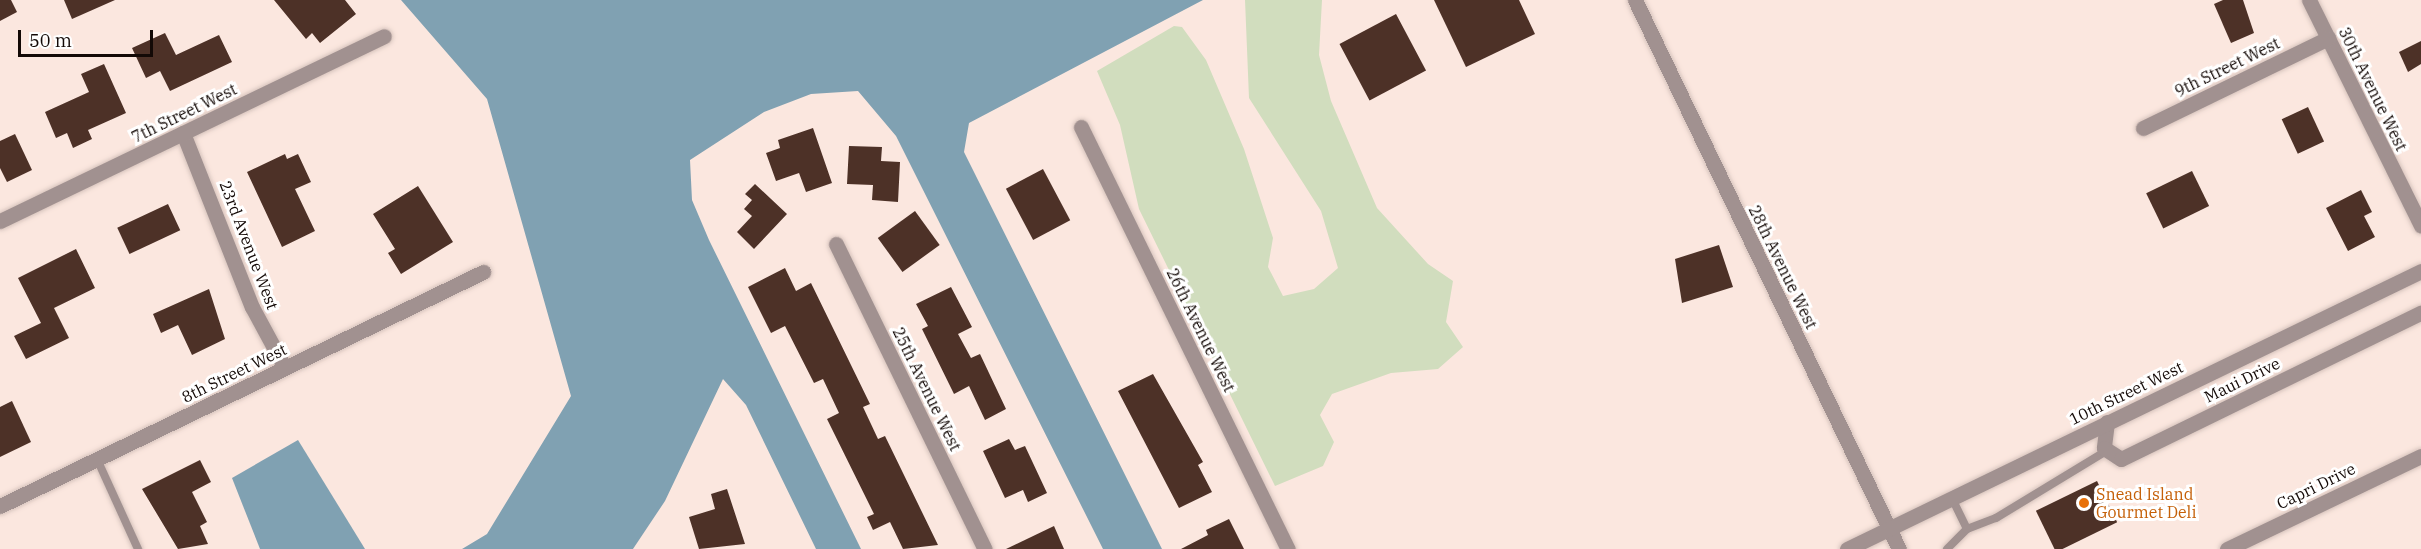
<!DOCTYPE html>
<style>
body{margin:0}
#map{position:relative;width:2421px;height:549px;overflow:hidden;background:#fbe7df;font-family:"IBM Plex Serif",serif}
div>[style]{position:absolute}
.green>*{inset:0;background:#d1ddbe}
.water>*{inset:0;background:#80a1b2}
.building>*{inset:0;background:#4d3127;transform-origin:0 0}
.roads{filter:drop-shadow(0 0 2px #d6c3bc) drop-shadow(0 0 2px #d6c3bc)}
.service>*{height:8px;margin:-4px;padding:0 4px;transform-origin:4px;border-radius:4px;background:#a19190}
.minor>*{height:15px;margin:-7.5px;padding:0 7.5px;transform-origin:7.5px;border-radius:7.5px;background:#a19190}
.tertiary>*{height:15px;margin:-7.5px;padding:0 7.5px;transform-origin:7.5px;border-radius:7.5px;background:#a19190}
.dots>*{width:16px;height:16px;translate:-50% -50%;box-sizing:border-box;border:3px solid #fff;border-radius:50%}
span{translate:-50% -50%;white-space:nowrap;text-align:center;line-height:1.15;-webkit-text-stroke:6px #fff;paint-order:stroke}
.street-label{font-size:16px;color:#130906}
.food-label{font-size:16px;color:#c56008}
.left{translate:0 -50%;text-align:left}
.scale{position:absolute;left:18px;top:30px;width:135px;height:27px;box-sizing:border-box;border:3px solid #130906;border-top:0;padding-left:8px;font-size:18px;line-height:21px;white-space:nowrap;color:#130906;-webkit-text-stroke:4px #fff;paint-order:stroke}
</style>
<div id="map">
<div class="green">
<div style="clip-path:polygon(1245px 0,1322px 0,1319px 55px,1331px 101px,1377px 208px,1428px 264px,1453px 281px,1446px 322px,1463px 347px,1438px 369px,1391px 373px,1332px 394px,1320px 415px,1334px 442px,1323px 466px,1275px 486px,1139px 209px,1120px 125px,1097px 71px,1174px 26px,1182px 27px,1206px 60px,1244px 149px,1273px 238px,1268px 267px,1283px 296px,1314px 289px,1338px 268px,1321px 211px,1249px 98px)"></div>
</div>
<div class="water">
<div style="clip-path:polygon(401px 0,1203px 0,969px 123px,964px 152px,1162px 549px,1103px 549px,896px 136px,858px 91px,811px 94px,764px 112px,690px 160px,692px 200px,709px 240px,861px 549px,816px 549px,746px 405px,723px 379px,665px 501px,633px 549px,462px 549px,487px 534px,571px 396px,487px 99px)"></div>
<div style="clip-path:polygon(298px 440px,365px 549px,260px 549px,232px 478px)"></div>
</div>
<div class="building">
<div style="clip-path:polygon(0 0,11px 0,17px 12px,0 21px)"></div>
<div style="clip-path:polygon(64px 0,115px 0,72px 19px)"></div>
<div style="clip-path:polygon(274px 0,345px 0,356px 14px,320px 43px,312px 33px,306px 39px)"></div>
<div style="clip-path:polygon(1434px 0,1519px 0,1535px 34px,1466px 67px)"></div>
<div style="clip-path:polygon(2223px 0,2243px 0,2254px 33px,2231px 43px,2214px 4px)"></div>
<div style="left:1396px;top:14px;width:64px;height:64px;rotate:62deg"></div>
<div style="clip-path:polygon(165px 33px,176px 55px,219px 35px,232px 62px,170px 91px,160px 71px,146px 78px,132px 48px)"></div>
<div style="clip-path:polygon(2421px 41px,2421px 64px,2408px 72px,2399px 52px)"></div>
<div style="clip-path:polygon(104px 64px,126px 113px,88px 130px,92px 139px,73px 148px,67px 133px,56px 138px,45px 112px,89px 92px,81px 74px)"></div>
<div style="left:2308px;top:107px;width:38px;height:29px;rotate:65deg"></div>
<div style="clip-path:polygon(813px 128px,832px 183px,806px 192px,799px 173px,776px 181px,766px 153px,780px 148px,778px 140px)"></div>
<div style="clip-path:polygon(15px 134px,32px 170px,7px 182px,0 168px,0 141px)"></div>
<div style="clip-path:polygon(849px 146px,882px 147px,881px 161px,900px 162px,898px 202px,872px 200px,873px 185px,847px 184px)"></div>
<div style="clip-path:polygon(285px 154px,287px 159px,298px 154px,311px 182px,295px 189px,315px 231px,282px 247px,247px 172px)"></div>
<div style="left:1043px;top:169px;width:58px;height:42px;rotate:62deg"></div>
<div style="left:2192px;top:171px;width:39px;height:51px;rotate:64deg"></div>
<div style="clip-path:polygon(755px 184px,787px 214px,754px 249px,737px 232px,752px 216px,744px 209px,752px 200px,745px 194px)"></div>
<div style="clip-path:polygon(418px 186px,453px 242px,401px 274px,388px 253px,395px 249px,373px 214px)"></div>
<div style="clip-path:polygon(2361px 190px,2372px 212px,2364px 216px,2375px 237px,2348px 251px,2326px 208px)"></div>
<div style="left:168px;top:204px;width:29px;height:56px;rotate:65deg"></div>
<div style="left:915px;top:211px;width:42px;height:46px;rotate:54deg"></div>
<div style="clip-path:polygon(1719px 245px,1733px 287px,1682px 303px,1675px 259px)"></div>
<div style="clip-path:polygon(76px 249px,95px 288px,54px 308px,69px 338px,26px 359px,14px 336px,41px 323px,18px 278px)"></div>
<div style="clip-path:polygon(785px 268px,796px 291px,811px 283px,870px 404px,863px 407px,878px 439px,885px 436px,938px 545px,903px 549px,890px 522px,873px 530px,867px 517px,874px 514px,827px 419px,839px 413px,823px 379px,814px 383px,785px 326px,771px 333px,748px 287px)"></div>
<div style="clip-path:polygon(951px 287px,972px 327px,958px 334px,971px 358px,980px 354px,1006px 409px,985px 420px,969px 386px,954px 394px,922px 329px,928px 326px,916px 304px)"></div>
<div style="clip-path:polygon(209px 289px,225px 339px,192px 355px,178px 325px,161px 333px,153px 314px)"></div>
<div style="clip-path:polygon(1153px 374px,1203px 462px,1198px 465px,1212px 492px,1179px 508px,1118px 391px)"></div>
<div style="clip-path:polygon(12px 401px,31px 442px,0 457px,0 407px)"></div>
<div style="clip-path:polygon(1009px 439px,1015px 450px,1025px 446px,1047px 493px,1028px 502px,1023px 490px,1005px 498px,983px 451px)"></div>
<div style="clip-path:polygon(200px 460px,211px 482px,192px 492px,207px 522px,200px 526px,208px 544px,178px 549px,142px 489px)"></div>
<div style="left:2097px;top:481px;width:46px;height:68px;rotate:64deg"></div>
<div style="clip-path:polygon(727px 489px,745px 544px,699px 549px,689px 517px,715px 509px,711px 494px)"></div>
<div style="clip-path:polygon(1229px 519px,1244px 549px,1181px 549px,1208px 535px,1206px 530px)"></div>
<div style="clip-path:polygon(1054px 526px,1064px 549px,1006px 549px)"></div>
</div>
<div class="roads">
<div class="service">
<div style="left:97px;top:459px;width:99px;rotate:65.5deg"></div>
<div style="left:1967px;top:529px;width:31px;rotate:-21deg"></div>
<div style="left:1996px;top:518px;width:129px;rotate:-31.3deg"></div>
<div style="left:1947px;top:549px;width:28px;rotate:-45deg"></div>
<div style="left:1967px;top:529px;width:34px;rotate:-116deg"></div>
</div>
<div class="minor">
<div style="left:1635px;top:0;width:609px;rotate:64.32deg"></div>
<div style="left:2309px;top:0;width:252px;rotate:63.6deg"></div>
<div style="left:1081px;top:127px;width:470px;rotate:63.9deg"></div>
<div style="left:2143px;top:128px;width:206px;rotate:-25.9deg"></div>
<div style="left:183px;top:133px;width:187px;rotate:68.4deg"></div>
<div style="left:252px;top:307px;width:69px;rotate:61.6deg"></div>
<div style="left:0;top:221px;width:426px;rotate:-25.7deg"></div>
<div style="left:836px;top:244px;width:339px;rotate:64deg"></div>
<div style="left:2107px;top:422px;width:26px;rotate:97deg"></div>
<div style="left:2104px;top:448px;width:20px;rotate:33deg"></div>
<div style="left:2121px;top:459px;width:334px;rotate:-26deg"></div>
<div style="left:0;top:506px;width:537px;rotate:-25.85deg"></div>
<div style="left:2227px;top:549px;width:215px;rotate:-25.6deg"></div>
</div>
<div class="tertiary">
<div style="left:1847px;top:549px;width:638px;rotate:-25.84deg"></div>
</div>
</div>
<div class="dots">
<div style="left:2084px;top:503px;background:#e8710a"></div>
</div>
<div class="street-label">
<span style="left:2227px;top:67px;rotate:-26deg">9th Street West</span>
<span style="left:2373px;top:89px;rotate:64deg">30th Avenue West</span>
<span style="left:184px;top:113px;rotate:-26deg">7th Street West</span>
<span style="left:249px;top:245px;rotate:69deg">23rd Avenue West</span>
<span style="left:1783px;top:267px;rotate:64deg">28th Avenue West</span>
<span style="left:1201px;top:330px;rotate:64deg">26th Avenue West</span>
<span style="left:234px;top:373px;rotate:-26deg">8th Street West</span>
<span style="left:2242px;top:380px;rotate:-26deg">Maui Drive</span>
<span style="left:927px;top:389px;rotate:64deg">25th Avenue West</span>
<span style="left:2126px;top:393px;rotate:-26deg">10th Street West</span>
<span style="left:2316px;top:486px;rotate:-26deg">Capri Drive</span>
</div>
<div class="food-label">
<span class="left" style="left:2096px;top:503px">Snead Island<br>Gourmet Deli</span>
</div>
<div class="scale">50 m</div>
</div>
